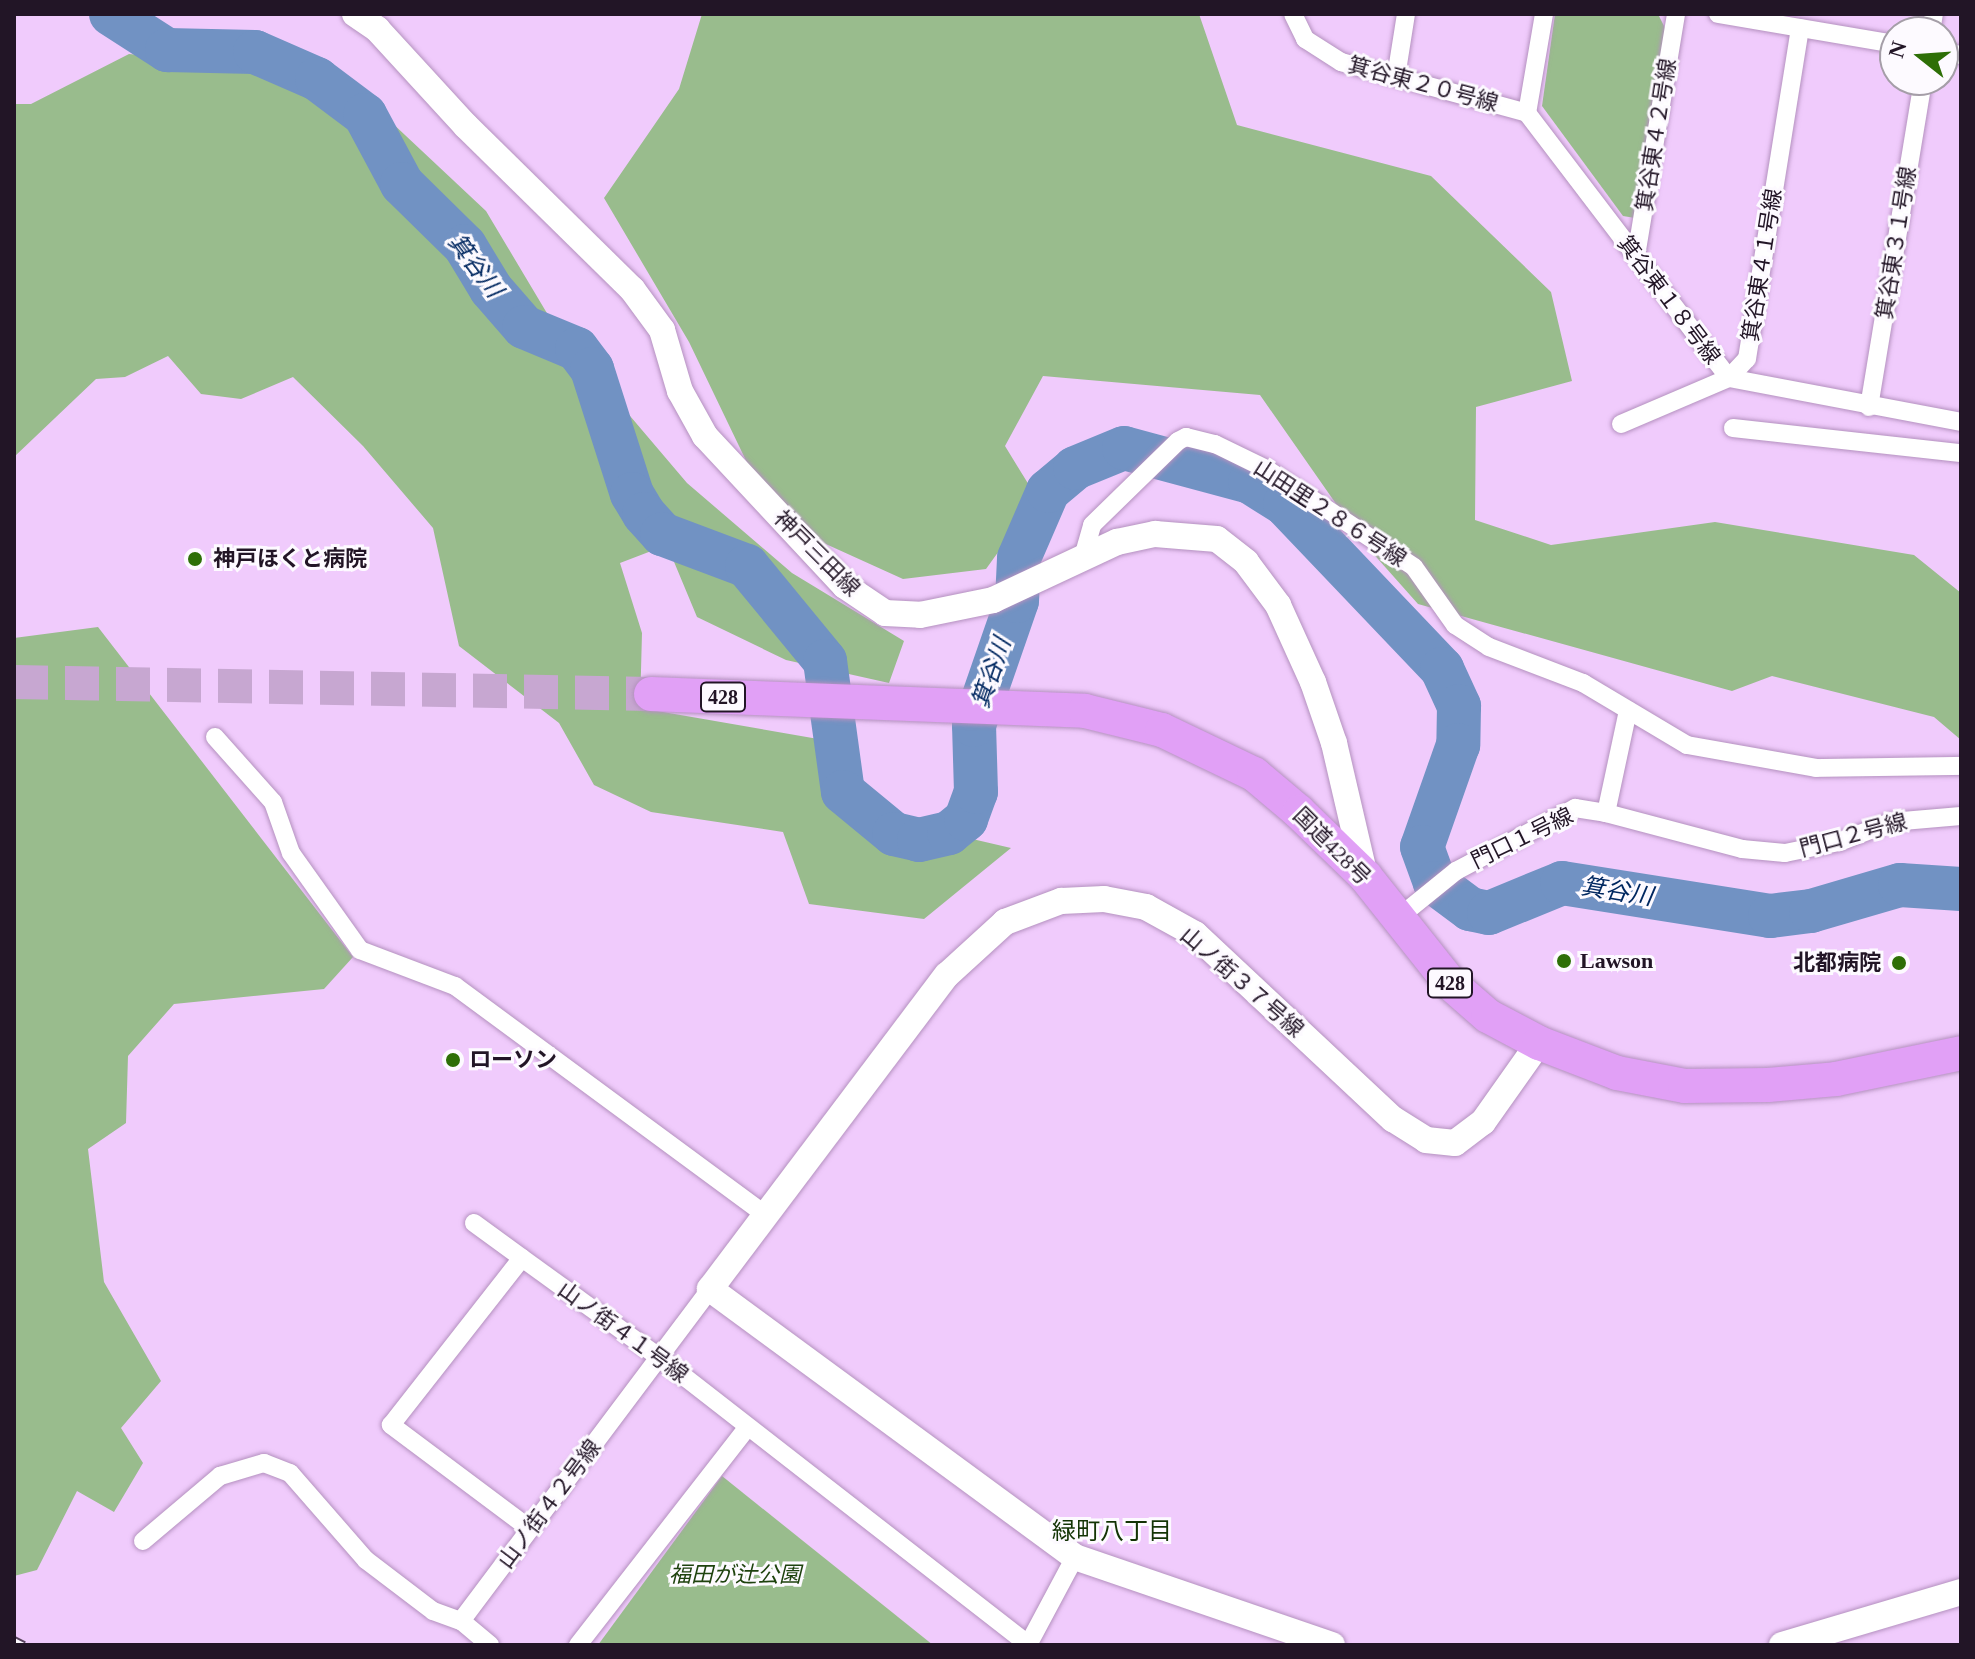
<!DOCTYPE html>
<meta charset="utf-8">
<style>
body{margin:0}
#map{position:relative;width:1975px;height:1659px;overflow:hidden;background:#f0cbfc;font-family:"Times New Roman","Noto Sans JP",serif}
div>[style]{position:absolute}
.green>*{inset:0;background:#99bc8d}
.river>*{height:44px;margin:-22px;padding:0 22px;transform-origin:22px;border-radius:22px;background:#7192c3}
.highway-tunnel>*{height:34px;margin-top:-17px;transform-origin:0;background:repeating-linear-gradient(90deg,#c7a7d1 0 34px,transparent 0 51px)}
.roads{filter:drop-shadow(0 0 2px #b491bf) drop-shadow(0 0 2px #b491bf)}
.street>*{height:18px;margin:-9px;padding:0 9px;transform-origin:9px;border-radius:9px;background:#fff}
.secondary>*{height:26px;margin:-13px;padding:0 13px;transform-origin:13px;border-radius:13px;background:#fff}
.highway>*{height:34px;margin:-17px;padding:0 17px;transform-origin:17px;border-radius:17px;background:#e1a0f6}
.rail>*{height:9px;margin-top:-4.5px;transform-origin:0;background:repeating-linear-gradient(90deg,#fdfaff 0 18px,#56435c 0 36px);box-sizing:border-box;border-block:2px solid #56435c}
.dots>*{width:22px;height:22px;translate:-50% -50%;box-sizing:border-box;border:4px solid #fdfaff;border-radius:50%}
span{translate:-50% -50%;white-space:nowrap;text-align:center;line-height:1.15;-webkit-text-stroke:6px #fdfaff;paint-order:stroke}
.shield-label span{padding:2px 6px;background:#fdfaff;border:2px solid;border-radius:6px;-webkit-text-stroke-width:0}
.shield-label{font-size:20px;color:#221526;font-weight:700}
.street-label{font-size:22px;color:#221526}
.poi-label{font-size:22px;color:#221526;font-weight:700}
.left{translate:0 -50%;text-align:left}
.right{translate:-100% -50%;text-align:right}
.park-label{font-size:22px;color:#1e420e;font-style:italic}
.water-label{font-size:24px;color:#002760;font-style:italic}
.neighbourhood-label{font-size:24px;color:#133305}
.frame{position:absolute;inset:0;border:16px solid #221526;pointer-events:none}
.north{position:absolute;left:1879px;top:16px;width:80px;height:80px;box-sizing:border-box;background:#fdfaff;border:2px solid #a59ea8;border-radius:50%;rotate:287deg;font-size:22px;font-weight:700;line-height:32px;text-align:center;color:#221526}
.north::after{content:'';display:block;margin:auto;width:28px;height:36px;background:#2e6f07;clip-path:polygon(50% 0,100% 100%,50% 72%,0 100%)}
</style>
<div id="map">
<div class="green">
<div style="clip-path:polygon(702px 14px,1199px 14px,1237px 125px,1431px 176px,1551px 292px,1572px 381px,1476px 407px,1475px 520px,1551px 545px,1715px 522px,1914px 555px,1961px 593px,1961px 740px,1934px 717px,1772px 676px,1732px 691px,1418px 604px,1362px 541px,1260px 395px,1043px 376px,1005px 446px,1037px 498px,986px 569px,903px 579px,775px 521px,689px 342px,604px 198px,679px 89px)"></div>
<div style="clip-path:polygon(1555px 14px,1658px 14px,1666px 30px,1635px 218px,1623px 216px,1542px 106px)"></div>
<div style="clip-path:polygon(129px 54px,242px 65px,373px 105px,486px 211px,557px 330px,687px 483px,792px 573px,904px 641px,889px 683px,786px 660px,697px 617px,667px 545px,620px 563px,642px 633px,640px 708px,847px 744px,848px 810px,1011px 848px,924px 919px,809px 904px,783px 832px,651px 812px,594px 785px,559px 723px,459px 646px,433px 528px,363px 446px,293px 377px,241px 399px,201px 394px,168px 356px,125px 377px,96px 379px,14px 457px,14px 104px,31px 104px)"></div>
<div style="clip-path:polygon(98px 627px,353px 957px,324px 989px,174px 1004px,128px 1056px,126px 1123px,88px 1149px,104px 1282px,161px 1381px,121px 1428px,143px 1463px,114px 1512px,77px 1491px,37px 1570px,14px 1576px,14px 638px)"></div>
<div style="clip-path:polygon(722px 1476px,933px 1645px,598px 1645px)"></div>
</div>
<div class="river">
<div style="left:111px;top:14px;width:67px;rotate:32.7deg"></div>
<div style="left:167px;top:50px;width:88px;rotate:1.3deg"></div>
<div style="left:255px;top:52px;width:68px;rotate:23.5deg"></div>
<div style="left:317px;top:79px;width:60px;rotate:36.9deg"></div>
<div style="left:365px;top:115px;width:78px;rotate:61.8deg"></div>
<div style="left:402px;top:184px;width:88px;rotate:44.5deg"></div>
<div style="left:465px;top:246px;width:50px;rotate:58.8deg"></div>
<div style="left:491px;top:289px;width:50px;rotate:49deg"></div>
<div style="left:524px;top:327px;width:57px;rotate:22.5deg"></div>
<div style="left:577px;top:349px;width:25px;rotate:53deg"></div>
<div style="left:592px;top:369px;width:131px;rotate:72.3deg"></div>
<div style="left:632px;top:494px;width:23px;rotate:59deg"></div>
<div style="left:644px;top:514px;width:27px;rotate:48deg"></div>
<div style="left:662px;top:534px;width:91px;rotate:20.6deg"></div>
<div style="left:747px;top:566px;width:123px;rotate:50.6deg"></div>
<div style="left:825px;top:661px;width:132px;rotate:82.2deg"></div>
<div style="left:843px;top:792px;width:66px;rotate:39.5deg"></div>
<div style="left:894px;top:834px;width:26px;rotate:13deg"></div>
<div style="left:919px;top:840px;width:31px;rotate:-13deg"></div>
<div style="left:949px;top:833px;width:22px;rotate:-39deg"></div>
<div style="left:966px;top:819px;width:29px;rotate:-70deg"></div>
<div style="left:976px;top:792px;width:67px;rotate:-91.7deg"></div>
<div style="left:974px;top:725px;width:131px;rotate:-70.9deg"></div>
<div style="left:1017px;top:601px;width:43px;rotate:-87.3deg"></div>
<div style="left:1019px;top:558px;width:73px;rotate:-66.6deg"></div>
<div style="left:1048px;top:491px;width:35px;rotate:-40deg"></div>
<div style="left:1075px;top:468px;width:53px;rotate:-22.2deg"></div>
<div style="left:1124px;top:448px;width:131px;rotate:15.1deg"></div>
<div style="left:1250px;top:482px;width:41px;rotate:32.2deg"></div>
<div style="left:1285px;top:504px;width:228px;rotate:46.4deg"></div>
<div style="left:1442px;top:669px;width:41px;rotate:65.3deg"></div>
<div style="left:1459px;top:706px;width:39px;rotate:91deg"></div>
<div style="left:1458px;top:745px;width:108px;rotate:109.4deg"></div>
<div style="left:1422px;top:847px;width:38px;rotate:70deg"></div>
<div style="left:1435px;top:883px;width:44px;rotate:36.6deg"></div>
<div style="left:1470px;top:909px;width:19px;rotate:12deg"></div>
<div style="left:1489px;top:913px;width:79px;rotate:-22.3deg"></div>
<div style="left:1562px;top:883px;width:211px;rotate:9deg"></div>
<div style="left:1770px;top:916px;width:41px;rotate:-7deg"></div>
<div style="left:1811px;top:911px;width:93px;rotate:-16.3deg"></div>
<div style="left:1900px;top:885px;width:61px;rotate:3.8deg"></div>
</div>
<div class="highway-tunnel">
<div style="left:14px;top:682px;width:637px;rotate:1.08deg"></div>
</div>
<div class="roads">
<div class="street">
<div style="left:1293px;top:14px;width:28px;rotate:64deg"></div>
<div style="left:1305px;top:39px;width:43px;rotate:32.6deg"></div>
<div style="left:1341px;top:62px;width:193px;rotate:15.3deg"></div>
<div style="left:1544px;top:14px;width:100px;rotate:99.7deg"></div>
<div style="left:1527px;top:113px;width:333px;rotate:52.7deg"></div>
<div style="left:1729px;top:378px;width:236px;rotate:10.7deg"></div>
<div style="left:1718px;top:14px;width:180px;rotate:9.6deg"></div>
<div style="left:1931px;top:32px;width:18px;rotate:-81deg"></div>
<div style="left:1943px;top:52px;width:18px;rotate:9deg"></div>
<div style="left:1396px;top:77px;width:64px;rotate:-81deg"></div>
<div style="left:1636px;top:256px;width:245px;rotate:-80.6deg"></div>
<div style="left:1869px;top:407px;width:331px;rotate:-80.6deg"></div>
<div style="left:1621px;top:424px;width:117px;rotate:-23.1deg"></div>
<div style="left:1729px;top:378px;width:26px;rotate:-47deg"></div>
<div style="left:1747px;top:359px;width:335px;rotate:-80.9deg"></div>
<div style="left:1733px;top:428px;width:229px;rotate:6.3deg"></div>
<div style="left:1083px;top:557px;width:33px;rotate:-74deg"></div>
<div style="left:1092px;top:525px;width:120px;rotate:-44.3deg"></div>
<div style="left:1178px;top:441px;width:9px;rotate:-27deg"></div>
<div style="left:1186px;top:437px;width:30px;rotate:14deg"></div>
<div style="left:1215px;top:444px;width:59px;rotate:26.1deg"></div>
<div style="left:1268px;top:470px;width:175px;rotate:33.6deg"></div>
<div style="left:1414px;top:567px;width:71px;rotate:54.7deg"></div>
<div style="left:1455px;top:625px;width:40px;rotate:32.9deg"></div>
<div style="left:1489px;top:647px;width:101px;rotate:21deg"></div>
<div style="left:1583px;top:683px;width:121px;rotate:30.8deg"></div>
<div style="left:1687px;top:745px;width:131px;rotate:10.1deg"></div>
<div style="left:1816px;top:768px;width:145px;rotate:-0.8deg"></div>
<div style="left:215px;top:737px;width:87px;rotate:48.3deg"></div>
<div style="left:273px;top:802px;width:54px;rotate:70.6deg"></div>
<div style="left:291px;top:853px;width:119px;rotate:54.6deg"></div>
<div style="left:360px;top:950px;width:102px;rotate:20.8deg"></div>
<div style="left:455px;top:986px;width:386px;rotate:36.4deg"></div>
<div style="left:1606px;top:813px;width:141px;rotate:14.8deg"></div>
<div style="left:1742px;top:849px;width:43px;rotate:5.3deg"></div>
<div style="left:1785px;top:853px;width:55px;rotate:-11.5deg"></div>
<div style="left:1839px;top:842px;width:56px;rotate:-21deg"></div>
<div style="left:1891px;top:822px;width:70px;rotate:-4.9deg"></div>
<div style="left:1398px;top:918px;width:75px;rotate:-39deg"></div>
<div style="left:1456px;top:871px;width:135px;rotate:-27.9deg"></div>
<div style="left:1575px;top:808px;width:31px;rotate:9deg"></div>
<div style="left:1606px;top:813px;width:105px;rotate:-77.9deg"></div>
<div style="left:474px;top:1223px;width:59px;rotate:36.1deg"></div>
<div style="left:530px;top:1529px;width:174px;rotate:-143.2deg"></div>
<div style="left:391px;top:1425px;width:212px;rotate:-51.9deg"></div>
<div style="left:522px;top:1258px;width:169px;rotate:35.9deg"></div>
<div style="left:659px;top:1357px;width:467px;rotate:37.9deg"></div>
<div style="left:143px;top:1541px;width:101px;rotate:-40.2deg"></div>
<div style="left:220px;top:1476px;width:46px;rotate:-16.5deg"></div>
<div style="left:264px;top:1463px;width:28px;rotate:21deg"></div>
<div style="left:290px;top:1473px;width:116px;rotate:48.9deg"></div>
<div style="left:366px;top:1560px;width:84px;rotate:37.3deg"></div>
<div style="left:433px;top:1611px;width:30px;rotate:20deg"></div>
<div style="left:490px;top:1645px;width:38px;rotate:-140deg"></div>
<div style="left:461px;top:1621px;width:415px;rotate:-53.1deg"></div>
<div style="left:578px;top:1645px;width:276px;rotate:-52.1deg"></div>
<div style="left:1028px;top:1645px;width:100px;rotate:-61.9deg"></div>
</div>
<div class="secondary">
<div style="left:355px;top:14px;width:27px;rotate:34deg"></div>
<div style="left:377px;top:29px;width:132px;rotate:47.5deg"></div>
<div style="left:466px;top:126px;width:233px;rotate:44.5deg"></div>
<div style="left:632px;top:289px;width:51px;rotate:53.8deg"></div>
<div style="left:662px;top:330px;width:64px;rotate:73.6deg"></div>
<div style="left:680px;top:391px;width:51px;rotate:60.9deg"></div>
<div style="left:705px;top:436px;width:205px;rotate:47deg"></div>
<div style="left:845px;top:586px;width:48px;rotate:34deg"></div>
<div style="left:885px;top:613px;width:35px;rotate:3deg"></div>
<div style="left:920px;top:615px;width:75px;rotate:-11.6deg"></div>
<div style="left:993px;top:600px;width:137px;rotate:-25.1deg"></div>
<div style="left:1117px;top:542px;width:39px;rotate:-12deg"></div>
<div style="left:1155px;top:534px;width:62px;rotate:4.6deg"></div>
<div style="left:1217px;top:539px;width:37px;rotate:38deg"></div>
<div style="left:1246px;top:562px;width:54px;rotate:53.3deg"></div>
<div style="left:1278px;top:605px;width:85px;rotate:65.6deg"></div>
<div style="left:1313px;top:682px;width:65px;rotate:71deg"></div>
<div style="left:1334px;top:743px;width:137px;rotate:76.9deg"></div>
<div style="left:1332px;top:1645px;width:272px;rotate:-161.1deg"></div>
<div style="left:1075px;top:1557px;width:453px;rotate:-143.7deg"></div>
<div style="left:710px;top:1289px;width:393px;rotate:-53deg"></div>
<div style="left:947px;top:975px;width:79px;rotate:-42.4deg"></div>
<div style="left:1005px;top:922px;width:60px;rotate:-20.6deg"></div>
<div style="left:1061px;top:901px;width:43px;rotate:-2.7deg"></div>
<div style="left:1104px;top:899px;width:43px;rotate:10.8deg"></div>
<div style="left:1146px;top:907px;width:56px;rotate:28.9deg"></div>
<div style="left:1195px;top:934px;width:271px;rotate:43.1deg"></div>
<div style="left:1393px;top:1119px;width:39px;rotate:32deg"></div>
<div style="left:1426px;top:1140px;width:29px;rotate:6deg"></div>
<div style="left:1455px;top:1143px;width:35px;rotate:-37deg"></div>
<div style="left:1483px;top:1122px;width:97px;rotate:-54.7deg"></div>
<div style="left:1782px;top:1645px;width:187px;rotate:-16.5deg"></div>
</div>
<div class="highway">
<div style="left:651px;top:694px;width:434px;rotate:2.2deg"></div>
<div style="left:1085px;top:711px;width:79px;rotate:13.9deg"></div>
<div style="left:1162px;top:730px;width:102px;rotate:25.6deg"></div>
<div style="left:1254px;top:774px;width:59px;rotate:40.2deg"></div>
<div style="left:1299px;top:812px;width:92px;rotate:44.1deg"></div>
<div style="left:1365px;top:876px;width:137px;rotate:51.5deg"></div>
<div style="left:1450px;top:983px;width:50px;rotate:41deg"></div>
<div style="left:1488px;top:1016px;width:58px;rotate:27.9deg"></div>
<div style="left:1539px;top:1043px;width:84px;rotate:21deg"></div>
<div style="left:1617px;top:1073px;width:69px;rotate:10.8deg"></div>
<div style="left:1685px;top:1086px;width:83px;rotate:-0.7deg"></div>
<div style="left:1768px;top:1085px;width:68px;rotate:-5deg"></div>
<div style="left:1836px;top:1079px;width:128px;rotate:-11.7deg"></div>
</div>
</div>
<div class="rail">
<div style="left:14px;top:1640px;width:11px;rotate:27deg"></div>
</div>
<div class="dots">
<div style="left:195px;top:559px;background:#2e6f07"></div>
<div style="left:1564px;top:961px;background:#2e6f07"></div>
<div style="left:1899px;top:963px;background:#2e6f07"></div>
<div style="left:453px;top:1060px;background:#2e6f07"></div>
</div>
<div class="shield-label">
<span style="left:723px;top:697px">428</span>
<span style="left:1450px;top:983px">428</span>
</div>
<div class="street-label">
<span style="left:1423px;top:84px;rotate:15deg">箕谷東２０号線</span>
<span style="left:1656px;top:135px;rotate:-81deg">箕谷東４２号線</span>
<span style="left:1896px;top:243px;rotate:-81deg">箕谷東３１号線</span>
<span style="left:1762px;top:265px;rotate:-81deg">箕谷東４１号線</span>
<span style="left:1669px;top:300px;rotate:53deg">箕谷東１８号線</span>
<span style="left:1330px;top:513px;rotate:33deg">山田里２８６号線</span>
<span style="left:817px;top:553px;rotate:45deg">神戸三田線</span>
<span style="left:1853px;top:835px;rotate:-15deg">門口２号線</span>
<span style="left:1522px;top:838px;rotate:-26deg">門口１号線</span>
<span style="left:1332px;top:846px;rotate:45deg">国道428号</span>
<span style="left:1242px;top:982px;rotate:41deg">山ノ街３７号線</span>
<span style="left:623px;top:1332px;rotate:36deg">山ノ街４１号線</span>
<span style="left:549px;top:1504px;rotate:-53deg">山ノ街４２号線</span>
</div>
<div class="poi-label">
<span class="left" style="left:213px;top:559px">神戸ほくと病院</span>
<span class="left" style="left:1580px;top:961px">Lawson</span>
<span class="right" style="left:1881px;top:963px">北都病院</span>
<span class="left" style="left:469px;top:1060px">ローソン</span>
</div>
<div class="park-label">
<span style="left:735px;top:1575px">福田が辻公園</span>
</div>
<div class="water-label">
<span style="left:475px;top:266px;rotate:53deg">箕谷川</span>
<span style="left:992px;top:673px;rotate:-71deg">箕谷川</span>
<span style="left:1617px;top:892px;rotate:9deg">箕谷川</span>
</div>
<div class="neighbourhood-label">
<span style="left:1112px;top:1532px">緑町八丁目</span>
</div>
<div class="frame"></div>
<div class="north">N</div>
</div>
